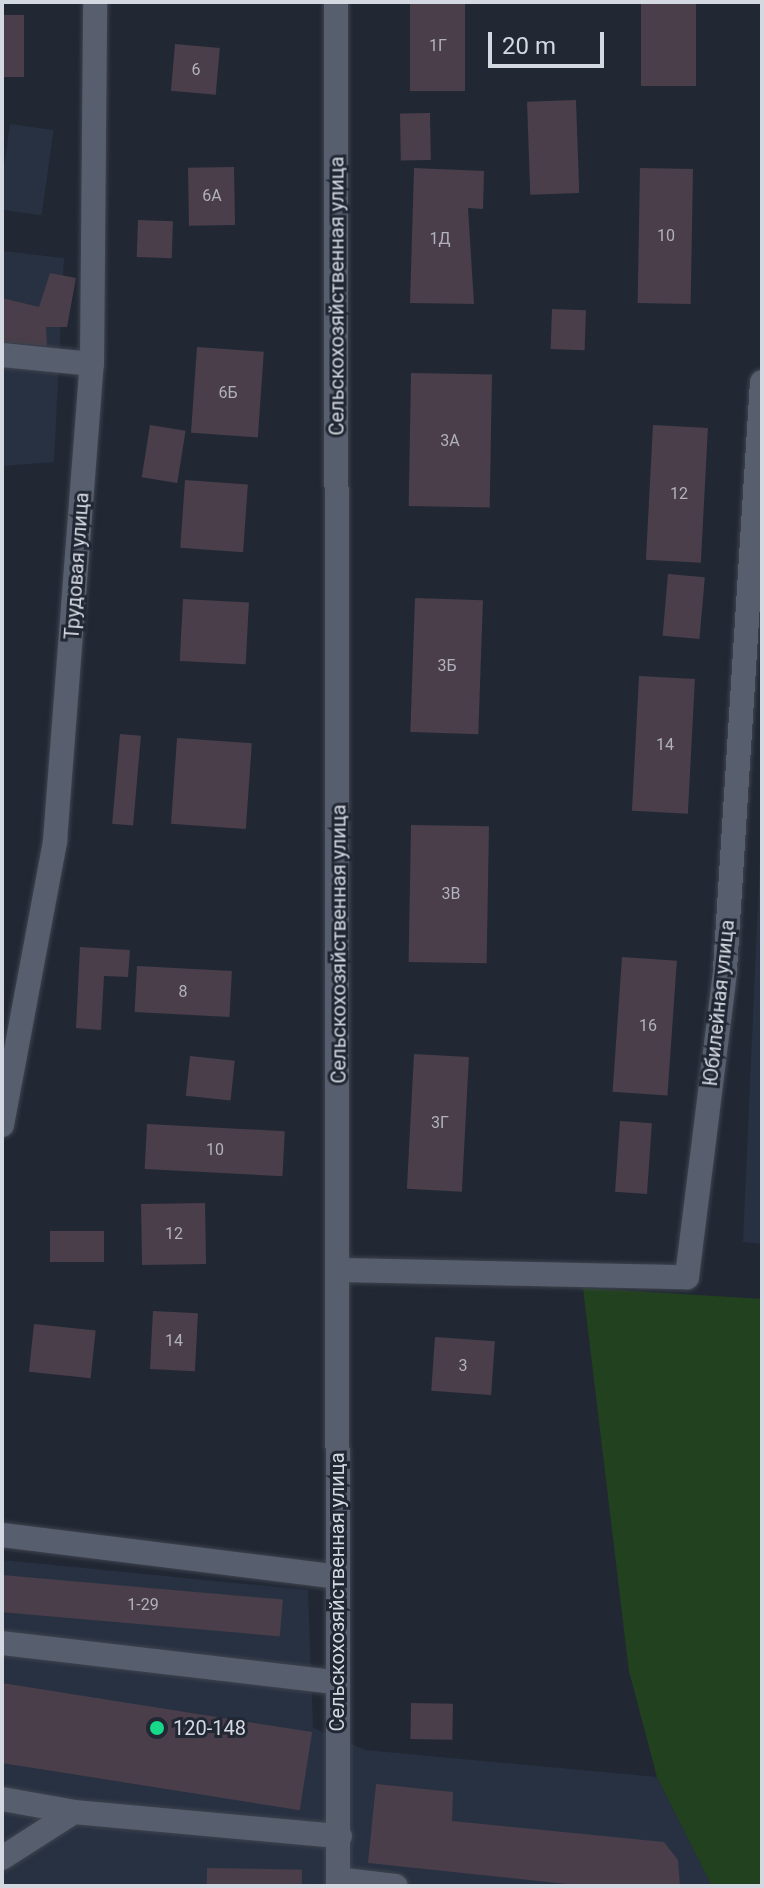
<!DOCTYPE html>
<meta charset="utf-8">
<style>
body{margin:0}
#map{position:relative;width:764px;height:1888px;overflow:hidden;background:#212834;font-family:Roboto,sans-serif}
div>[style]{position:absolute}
.built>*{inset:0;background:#283142;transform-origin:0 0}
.green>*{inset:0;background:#22421f}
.building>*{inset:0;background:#493e49;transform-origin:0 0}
.roads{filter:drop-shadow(0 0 2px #3f444e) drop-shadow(0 0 2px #3f444e)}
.lane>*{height:24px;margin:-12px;padding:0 12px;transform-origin:12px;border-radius:12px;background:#575f6e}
.street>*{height:24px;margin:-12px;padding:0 12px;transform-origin:12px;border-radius:12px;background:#575f6e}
.dots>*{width:22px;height:22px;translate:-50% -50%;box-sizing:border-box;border:4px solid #212834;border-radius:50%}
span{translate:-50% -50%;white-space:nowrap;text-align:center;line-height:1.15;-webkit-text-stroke:6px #212834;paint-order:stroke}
.number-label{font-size:16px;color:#b1b2bb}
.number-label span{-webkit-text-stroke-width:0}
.street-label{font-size:20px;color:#d4d8e1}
.poi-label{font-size:20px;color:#d4d8e1}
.left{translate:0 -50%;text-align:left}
.frame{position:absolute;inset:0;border:4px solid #d4d8e1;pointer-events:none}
.scale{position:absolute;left:488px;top:32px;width:116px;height:36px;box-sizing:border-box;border:4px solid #d4d8e1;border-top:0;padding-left:10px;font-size:24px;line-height:28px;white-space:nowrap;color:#d4d8e1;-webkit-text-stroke:6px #212834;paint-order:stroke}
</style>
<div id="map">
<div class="built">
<div style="left:10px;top:124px;width:44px;height:86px;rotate:8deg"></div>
<div style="clip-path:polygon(2px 251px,64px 258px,54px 462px,2px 466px)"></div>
<div style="clip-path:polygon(762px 813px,762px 1244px,743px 1242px)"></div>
<div style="clip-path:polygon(2px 1560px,308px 1590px,313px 1728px,365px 1750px,657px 1777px,712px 1886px,2px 1886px)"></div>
</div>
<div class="green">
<div style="clip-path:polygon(583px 1288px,762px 1299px,762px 1886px,712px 1886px,657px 1777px,629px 1671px)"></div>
</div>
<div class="building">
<div style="left:410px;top:2px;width:55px;height:89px"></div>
<div style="left:641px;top:2px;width:55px;height:84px"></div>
<div style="left:2px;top:15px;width:22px;height:62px"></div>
<div style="left:175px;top:44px;width:45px;height:47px;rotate:5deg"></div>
<div style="left:576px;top:100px;width:93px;height:49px;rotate:88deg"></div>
<div style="left:430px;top:113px;width:47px;height:30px;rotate:89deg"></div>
<div style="left:234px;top:167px;width:58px;height:46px;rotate:89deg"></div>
<div style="clip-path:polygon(414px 168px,484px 171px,483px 209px,468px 208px,474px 304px,410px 303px)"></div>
<div style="left:640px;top:168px;width:53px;height:135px;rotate:1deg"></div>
<div style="left:138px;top:220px;width:35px;height:37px;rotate:2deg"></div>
<div style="clip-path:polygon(50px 273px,76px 278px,67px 327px,46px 327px,47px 346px,2px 342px,2px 298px,39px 307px)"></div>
<div style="left:552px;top:309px;width:34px;height:40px;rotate:2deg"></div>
<div style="left:197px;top:347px;width:67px;height:86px;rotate:4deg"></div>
<div style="left:411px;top:373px;width:81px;height:133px;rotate:1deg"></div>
<div style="left:150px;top:425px;width:36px;height:53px;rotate:9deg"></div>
<div style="left:653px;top:425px;width:55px;height:135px;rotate:3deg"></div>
<div style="left:185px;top:480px;width:63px;height:68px;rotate:4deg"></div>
<div style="left:668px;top:574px;width:37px;height:62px;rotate:5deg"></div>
<div style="left:415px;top:598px;width:68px;height:134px;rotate:2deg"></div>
<div style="left:183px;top:599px;width:66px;height:62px;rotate:3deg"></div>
<div style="left:639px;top:676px;width:56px;height:135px;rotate:3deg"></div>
<div style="left:120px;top:734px;width:21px;height:90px;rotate:5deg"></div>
<div style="left:177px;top:738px;width:75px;height:86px;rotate:4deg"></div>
<div style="left:411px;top:825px;width:78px;height:137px;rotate:1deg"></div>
<div style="clip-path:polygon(80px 947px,130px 950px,128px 977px,104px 976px,101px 1030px,76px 1028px)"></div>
<div style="left:622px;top:957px;width:55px;height:135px;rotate:4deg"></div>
<div style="left:137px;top:966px;width:95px;height:46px;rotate:3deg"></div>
<div style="left:414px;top:1054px;width:55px;height:135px;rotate:3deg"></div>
<div style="left:190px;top:1056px;width:45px;height:40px;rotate:6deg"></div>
<div style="left:620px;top:1121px;width:32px;height:71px;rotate:4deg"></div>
<div style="left:147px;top:1124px;width:138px;height:45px;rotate:3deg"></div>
<div style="left:205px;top:1203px;width:61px;height:64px;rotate:89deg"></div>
<div style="left:104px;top:1231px;width:31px;height:54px;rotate:90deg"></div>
<div style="left:153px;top:1311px;width:45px;height:58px;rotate:3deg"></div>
<div style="left:34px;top:1324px;width:62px;height:48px;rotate:6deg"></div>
<div style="left:435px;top:1337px;width:60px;height:54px;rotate:4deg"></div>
<div style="left:2px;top:1575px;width:282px;height:37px;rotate:5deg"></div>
<div style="left:2px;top:1683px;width:314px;height:79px;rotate:9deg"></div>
<div style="left:411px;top:1703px;width:42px;height:36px;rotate:1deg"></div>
<div style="clip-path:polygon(376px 1784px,453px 1792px,452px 1821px,664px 1842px,678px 1860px,680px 1886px,586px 1886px,368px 1863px)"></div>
<div style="left:207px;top:1868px;width:95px;height:18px;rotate:1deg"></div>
</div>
<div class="roads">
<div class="lane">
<div style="left:2px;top:355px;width:90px;rotate:5.7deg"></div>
<div style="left:2px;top:1643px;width:336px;rotate:6.7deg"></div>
<div style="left:2px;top:1799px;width:73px;rotate:10.2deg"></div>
<div style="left:2px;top:1858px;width:85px;rotate:-32.6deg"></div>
<div style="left:74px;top:1812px;width:267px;rotate:5.2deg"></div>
<div style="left:338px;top:1879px;width:58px;rotate:6.9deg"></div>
</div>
<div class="street">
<div style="left:336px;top:2px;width:1884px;rotate:89.94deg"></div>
<div style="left:2px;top:1125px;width:289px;rotate:-79.4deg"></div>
<div style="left:55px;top:841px;width:478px;rotate:-85.6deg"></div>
<div style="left:92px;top:364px;width:362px;rotate:-89.5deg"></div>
<div style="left:341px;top:1270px;width:346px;rotate:1.2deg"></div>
<div style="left:687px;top:1277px;width:309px;rotate:-82.9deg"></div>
<div style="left:725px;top:970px;width:589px;rotate:-86.4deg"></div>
<div style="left:2px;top:1535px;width:334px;rotate:7.1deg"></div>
</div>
</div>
<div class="dots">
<div style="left:157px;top:1728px;background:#17d989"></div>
</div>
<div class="number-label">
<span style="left:438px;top:46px">1Г</span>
<span style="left:196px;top:70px">6</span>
<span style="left:212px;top:196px">6А</span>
<span style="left:666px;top:236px">10</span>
<span style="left:440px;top:239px">1Д</span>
<span style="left:228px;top:393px">6Б</span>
<span style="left:450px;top:441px">3А</span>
<span style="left:679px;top:494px">12</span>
<span style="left:447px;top:666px">3Б</span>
<span style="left:665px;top:745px">14</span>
<span style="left:451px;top:894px">3В</span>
<span style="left:183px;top:992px">8</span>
<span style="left:648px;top:1026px">16</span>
<span style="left:440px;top:1123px">3Г</span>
<span style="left:215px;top:1150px">10</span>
<span style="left:174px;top:1234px">12</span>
<span style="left:174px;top:1341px">14</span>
<span style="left:463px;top:1366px">3</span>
<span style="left:143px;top:1605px">1-29</span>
</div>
<div class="street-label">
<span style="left:337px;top:296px;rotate:-90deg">Сельскохозяйственная улица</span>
<span style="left:77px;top:566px;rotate:-86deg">Трудовая улица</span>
<span style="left:339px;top:944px;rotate:-90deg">Сельскохозяйственная улица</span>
<span style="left:719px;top:1003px;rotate:-84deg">Юбилейная улица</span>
<span style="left:337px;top:1592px;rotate:-90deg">Сельскохозяйственная улица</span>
</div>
<div class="poi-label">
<span class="left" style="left:173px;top:1728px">120-148</span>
</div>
<div class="frame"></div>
<div class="scale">20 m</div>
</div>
